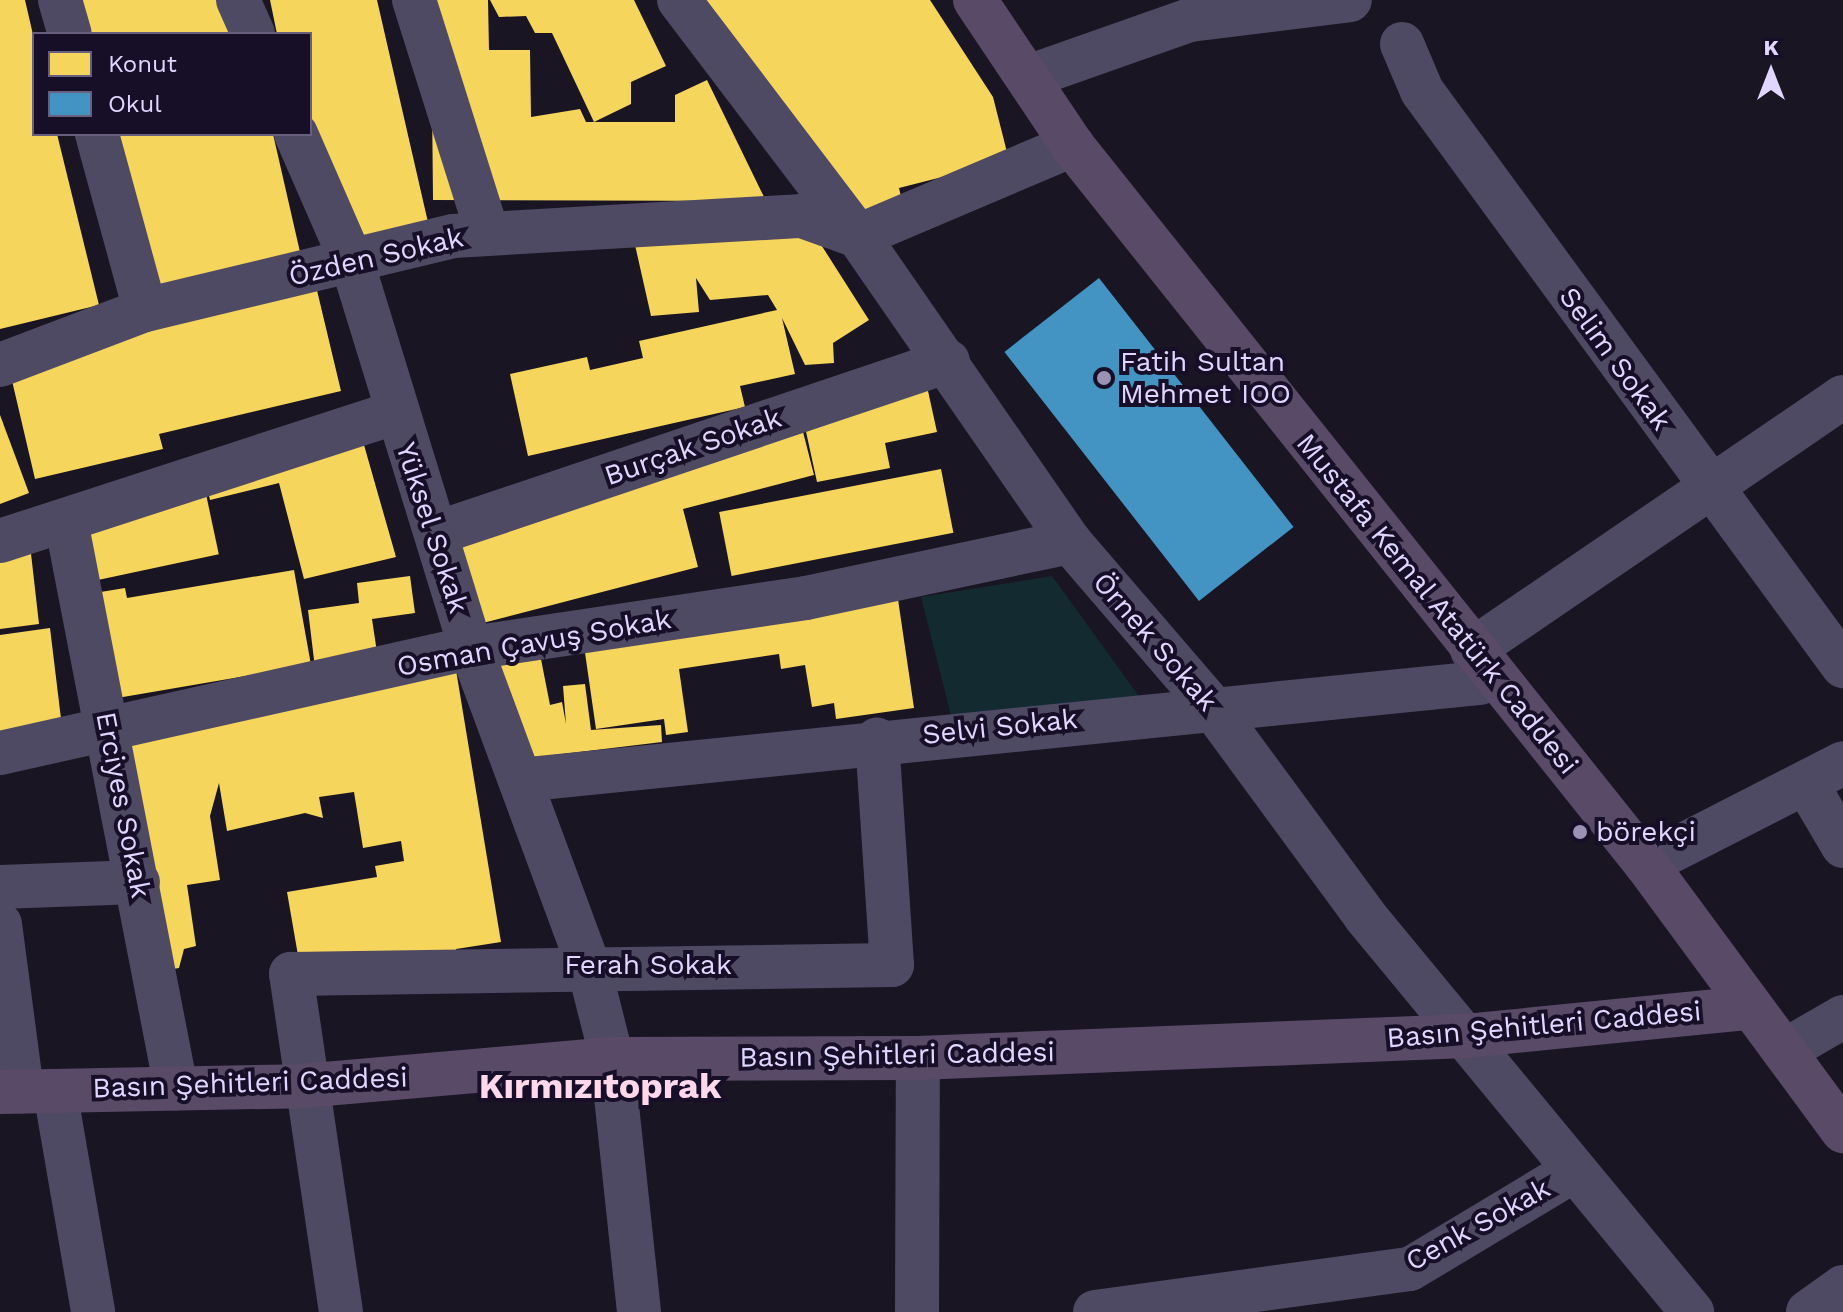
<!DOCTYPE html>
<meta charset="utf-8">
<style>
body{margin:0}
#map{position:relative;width:1843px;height:1312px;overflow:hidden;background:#191522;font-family:"Work Sans",sans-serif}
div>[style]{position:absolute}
.green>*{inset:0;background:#132b30}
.homes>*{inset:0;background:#f6d55c;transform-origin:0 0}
.schools>*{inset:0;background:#4393c3;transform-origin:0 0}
.minor>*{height:44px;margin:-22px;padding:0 22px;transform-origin:22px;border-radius:22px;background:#4f4a63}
.major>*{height:44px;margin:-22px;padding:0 22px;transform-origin:22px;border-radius:22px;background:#594b68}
.dots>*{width:22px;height:22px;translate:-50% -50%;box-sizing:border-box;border:4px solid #170f28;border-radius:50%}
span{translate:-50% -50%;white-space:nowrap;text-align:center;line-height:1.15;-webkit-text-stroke:8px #170f28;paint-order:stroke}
.street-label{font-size:28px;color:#e0d6ff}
.poi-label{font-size:28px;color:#e0d6ff}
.left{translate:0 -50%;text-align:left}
.district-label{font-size:36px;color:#ffd8eb;font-weight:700}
.legend{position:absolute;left:32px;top:32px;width:280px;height:104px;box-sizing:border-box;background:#170f28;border:2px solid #675f7e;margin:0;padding:10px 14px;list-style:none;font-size:24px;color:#e0d6ff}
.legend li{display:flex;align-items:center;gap:16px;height:40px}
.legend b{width:40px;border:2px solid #675f7e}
.north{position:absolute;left:1731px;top:32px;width:80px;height:80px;-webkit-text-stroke:6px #170f28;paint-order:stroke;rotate:0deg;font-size:22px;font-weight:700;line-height:32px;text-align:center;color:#e0d6ff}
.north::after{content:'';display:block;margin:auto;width:28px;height:36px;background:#e0d6ff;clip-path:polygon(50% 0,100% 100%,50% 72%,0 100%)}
</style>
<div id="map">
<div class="green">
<div style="clip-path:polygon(1052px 576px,1149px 710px,955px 731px,921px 597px)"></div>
</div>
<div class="homes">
<div style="clip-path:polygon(0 0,25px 0,34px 39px,34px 134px,57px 134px,99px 305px,0 329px)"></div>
<div style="left:58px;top:0;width:183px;height:35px"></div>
<div style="clip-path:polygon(270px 0,377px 0,430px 231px,325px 254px,310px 134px,310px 34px,277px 34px)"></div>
<div style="clip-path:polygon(431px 0,488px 0,489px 50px,530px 50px,531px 117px,580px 109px,586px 122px,675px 122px,675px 95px,707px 80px,766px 201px,433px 200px)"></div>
<div style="clip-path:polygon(490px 0,634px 0,666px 66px,631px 82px,631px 104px,594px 122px,552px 33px,535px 33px,526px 16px,499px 17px)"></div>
<div style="clip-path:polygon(688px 0,930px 0,993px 97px,1009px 160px,899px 188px,902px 201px,827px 220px)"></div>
<div style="clip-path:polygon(90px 134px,273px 134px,300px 252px,127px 292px)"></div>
<div style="clip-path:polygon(799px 210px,869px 320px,833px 343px,834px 363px,805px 365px,782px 318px,795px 374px,740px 386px,745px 407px,528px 456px,510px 374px,587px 357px,590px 370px,643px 358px,639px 341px,777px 310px,768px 295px,710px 300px,696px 278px,699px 312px,651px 316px,633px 236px)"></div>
<div style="clip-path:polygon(315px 282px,341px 391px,159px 434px,163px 449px,35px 479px,6px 355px)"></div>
<div style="clip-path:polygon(923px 368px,937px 432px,885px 443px,890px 468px,817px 482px,798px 395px)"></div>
<div style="clip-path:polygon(0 415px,29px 493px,0 504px)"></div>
<div style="clip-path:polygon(800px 420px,814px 475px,683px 509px,698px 567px,475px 625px,433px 548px)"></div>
<div style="clip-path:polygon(358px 424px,396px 557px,304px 579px,279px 483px,210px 500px,201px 462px)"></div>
<div style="left:941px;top:469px;width:65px;height:226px;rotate:79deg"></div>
<div style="left:203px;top:480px;width:76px;height:156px;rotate:78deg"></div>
<div style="clip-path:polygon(29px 536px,39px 624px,0 629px,0 540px)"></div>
<div style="clip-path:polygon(294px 570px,311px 665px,88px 703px,70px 597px,125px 588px,127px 598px)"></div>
<div style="clip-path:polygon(410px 576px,415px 613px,372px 619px,378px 659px,315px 668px,308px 610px,359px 603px,357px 583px)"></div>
<div style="clip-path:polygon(895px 579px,914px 708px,836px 719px,834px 703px,812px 707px,805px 665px,781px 669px,779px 654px,679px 669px,688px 732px,666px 735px,664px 719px,596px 729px,581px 625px)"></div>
<div style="clip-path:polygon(50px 628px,62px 727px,0 734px,0 635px)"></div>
<div style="clip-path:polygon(540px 654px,550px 705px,562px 702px,566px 724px,563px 686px,585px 684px,591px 730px,661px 725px,662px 742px,495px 762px,477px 666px)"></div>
<div style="clip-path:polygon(456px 670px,501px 942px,456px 949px,459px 964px,304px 990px,287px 892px,377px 877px,375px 866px,404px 861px,401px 841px,363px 848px,354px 792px,319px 797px,323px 818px,305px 813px,227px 831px,219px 783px,210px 816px,220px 880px,187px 885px,196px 946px,184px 949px,179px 968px,138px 975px,97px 729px)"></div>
</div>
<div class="schools">
<div style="left:1099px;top:278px;width:316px;height:120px;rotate:52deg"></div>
</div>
<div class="minor">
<div style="left:60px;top:0;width:35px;rotate:74deg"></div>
<div style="left:238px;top:0;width:37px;rotate:66deg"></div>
<div style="left:414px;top:0;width:245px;rotate:72.5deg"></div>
<div style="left:679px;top:0;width:296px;rotate:52.8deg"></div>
<div style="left:858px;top:236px;width:372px;rotate:55.3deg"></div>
<div style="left:1070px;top:542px;width:216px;rotate:49.3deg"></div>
<div style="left:1211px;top:706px;width:260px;rotate:53.7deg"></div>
<div style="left:1365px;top:916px;width:514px;rotate:50.45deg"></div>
<div style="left:1402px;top:44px;width:51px;rotate:66.9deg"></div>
<div style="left:1422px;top:91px;width:713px;rotate:53.79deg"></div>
<div style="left:1028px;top:77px;width:172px;rotate:-19.4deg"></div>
<div style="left:1190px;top:20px;width:161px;rotate:-7.1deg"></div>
<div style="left:97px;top:134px;width:182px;rotate:74.7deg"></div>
<div style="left:296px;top:134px;width:140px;rotate:66.4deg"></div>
<div style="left:352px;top:262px;width:404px;rotate:72.9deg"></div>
<div style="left:471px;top:648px;width:337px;rotate:69.7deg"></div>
<div style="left:588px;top:964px;width:98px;rotate:75.8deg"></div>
<div style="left:612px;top:1059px;width:254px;rotate:83.9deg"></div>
<div style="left:858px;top:236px;width:233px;rotate:-23deg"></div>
<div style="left:0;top:365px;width:155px;rotate:-20.8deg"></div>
<div style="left:145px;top:310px;width:317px;rotate:-13.5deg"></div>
<div style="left:453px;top:236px;width:350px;rotate:-3.3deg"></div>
<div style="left:802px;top:216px;width:59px;rotate:19.7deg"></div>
<div style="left:66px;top:521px;width:578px;rotate:79.02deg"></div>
<div style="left:437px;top:533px;width:539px;rotate:-18.6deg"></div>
<div style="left:0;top:541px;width:414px;rotate:-18deg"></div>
<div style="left:1472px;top:650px;width:449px;rotate:-34.3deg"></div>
<div style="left:0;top:753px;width:483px;rotate:-12.6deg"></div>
<div style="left:471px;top:648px;width:339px;rotate:-8.5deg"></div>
<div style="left:806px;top:598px;width:270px;rotate:-12deg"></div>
<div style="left:520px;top:780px;width:965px;rotate:-5.77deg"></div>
<div style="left:1806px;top:783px;width:73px;rotate:59.6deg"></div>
<div style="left:1646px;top:864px;width:221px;rotate:-27.1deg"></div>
<div style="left:0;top:887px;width:138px;rotate:-2.1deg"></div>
<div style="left:0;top:924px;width:169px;rotate:82.5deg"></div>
<div style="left:1784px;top:1051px;width:68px;rotate:-30deg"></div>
<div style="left:55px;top:1091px;width:224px;rotate:80.2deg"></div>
<div style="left:341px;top:1312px;width:342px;rotate:-98.4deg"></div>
<div style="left:291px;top:974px;width:601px;rotate:-0.86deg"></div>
<div style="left:892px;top:965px;width:226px;rotate:-93.8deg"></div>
<div style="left:917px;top:1312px;width:254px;rotate:-89.8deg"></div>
<div style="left:1095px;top:1312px;width:318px;rotate:-7.8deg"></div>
<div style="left:1410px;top:1269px;width:190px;rotate:-31deg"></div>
<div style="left:1808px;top:1312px;width:43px;rotate:-35.5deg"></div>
</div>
<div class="major">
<div style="left:975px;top:0;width:174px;rotate:56.2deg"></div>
<div style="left:1072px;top:145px;width:920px;rotate:51.4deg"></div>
<div style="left:1646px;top:864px;width:332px;rotate:53.6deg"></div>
<div style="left:0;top:1092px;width:302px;rotate:-1.1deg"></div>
<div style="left:302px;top:1086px;width:311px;rotate:-5deg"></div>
<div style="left:612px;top:1059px;width:306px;rotate:-0.2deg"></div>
<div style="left:918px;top:1058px;width:548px;rotate:-2.3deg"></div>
<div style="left:1466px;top:1036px;width:281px;rotate:-5.7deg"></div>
</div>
<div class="dots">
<div style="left:1104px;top:378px;background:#9a92b2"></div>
<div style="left:1580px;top:832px;background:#9a92b2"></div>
</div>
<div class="street-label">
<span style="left:376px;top:257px;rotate:-13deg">Özden Sokak</span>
<span style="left:1615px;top:359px;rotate:54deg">Selim Sokak</span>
<span style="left:693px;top:447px;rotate:-19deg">Burçak Sokak</span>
<span style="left:432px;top:528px;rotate:72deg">Yüksel Sokak</span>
<span style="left:1437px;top:604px;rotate:51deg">Mustafa Kemal Atatürk Caddesi</span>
<span style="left:1155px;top:642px;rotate:49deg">Örnek Sokak</span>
<span style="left:534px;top:643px;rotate:-10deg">Osman Çavuş Sokak</span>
<span style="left:1000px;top:727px;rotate:-6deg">Selvi Sokak</span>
<span style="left:123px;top:805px;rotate:79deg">Erciyes Sokak</span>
<span style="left:648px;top:965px">Ferah Sokak</span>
<span style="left:1544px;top:1025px;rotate:-5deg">Basın Şehitleri Caddesi</span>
<span style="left:897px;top:1055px;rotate:-1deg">Basın Şehitleri Caddesi</span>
<span style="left:250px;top:1083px;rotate:-2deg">Basın Şehitleri Caddesi</span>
<span style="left:1478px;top:1225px;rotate:-29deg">Cenk Sokak</span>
</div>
<div class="poi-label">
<span class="left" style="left:1120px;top:378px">Fatih Sultan<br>Mehmet IOO</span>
<span class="left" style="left:1596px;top:832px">börekçi</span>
</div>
<div class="district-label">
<span style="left:600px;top:1087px">Kırmızıtoprak</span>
</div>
<ul class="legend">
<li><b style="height:22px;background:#f6d55c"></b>Konut</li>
<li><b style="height:22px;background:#4393c3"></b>Okul</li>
</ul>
<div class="north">K</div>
</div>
